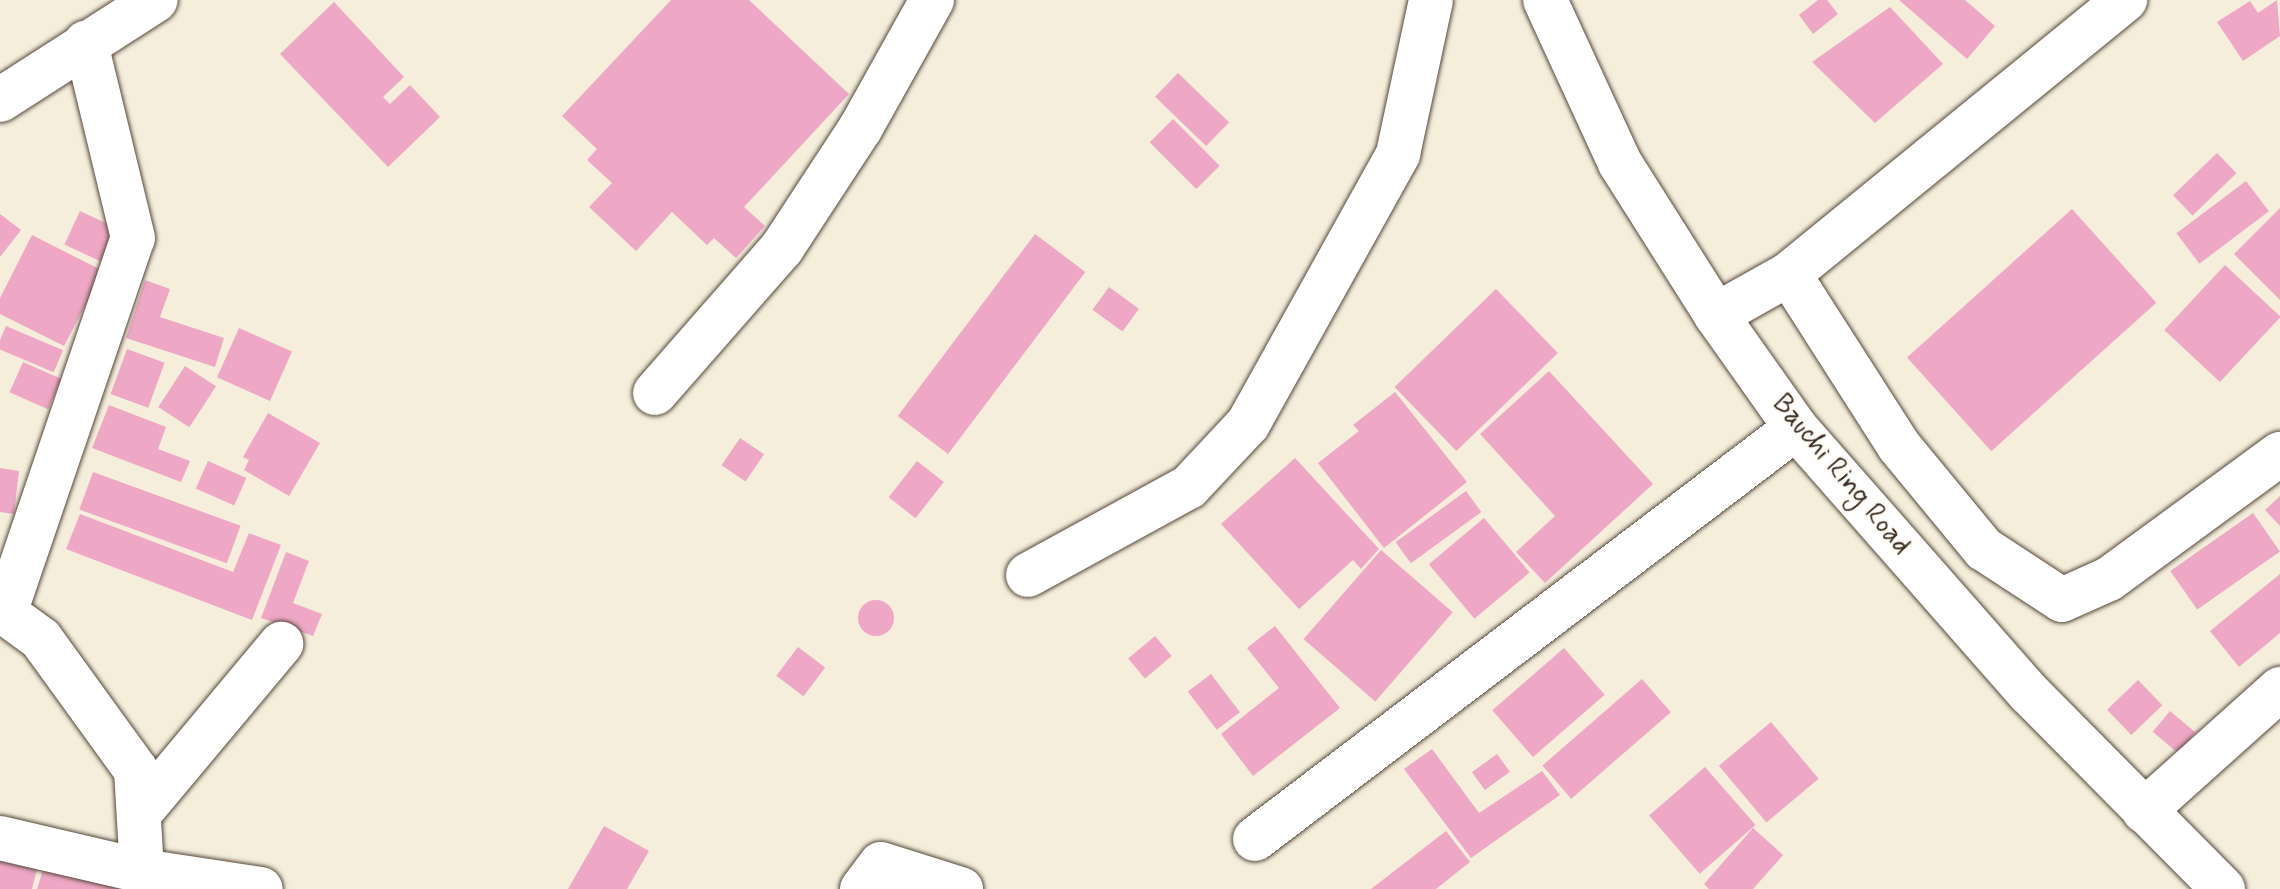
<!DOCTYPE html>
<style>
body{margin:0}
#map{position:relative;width:2280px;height:889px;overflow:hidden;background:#f4eedb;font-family:Mynerve,sans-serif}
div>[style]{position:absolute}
.building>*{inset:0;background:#eea7c5;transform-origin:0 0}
.round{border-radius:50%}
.roads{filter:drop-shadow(0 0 2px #57473a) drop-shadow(0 0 2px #57473a)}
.minor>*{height:44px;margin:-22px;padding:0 22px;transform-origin:22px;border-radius:22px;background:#fff}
.primary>*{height:44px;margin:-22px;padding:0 22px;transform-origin:22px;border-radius:22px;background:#fff}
span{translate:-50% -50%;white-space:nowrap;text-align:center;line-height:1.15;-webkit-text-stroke:6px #fdfcf7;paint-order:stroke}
.street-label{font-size:28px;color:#3b2a1e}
</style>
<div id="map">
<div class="building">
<div style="clip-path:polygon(671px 0,749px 0,849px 94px,744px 207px,765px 226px,736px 258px,714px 238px,707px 245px,672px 212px,636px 251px,589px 207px,612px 183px,587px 160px,597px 149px,562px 116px)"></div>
<div style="clip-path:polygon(1818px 0,1827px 0,1838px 14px,1813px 34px,1799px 15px)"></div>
<div style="clip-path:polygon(1899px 0,1965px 0,1995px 26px,1967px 59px)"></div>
<div style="clip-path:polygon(2277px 0,2280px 36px,2243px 61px,2217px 22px,2250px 1px,2258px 13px)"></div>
<div style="clip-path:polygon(334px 2px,404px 77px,383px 97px,390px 104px,410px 85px,440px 117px,388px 167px,280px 54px)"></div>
<div style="clip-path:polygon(1890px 7px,1943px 64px,1875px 123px,1812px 62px)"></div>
<div style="left:1178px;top:73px;width:71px;height:33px;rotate:44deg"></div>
<div style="left:1173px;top:119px;width:66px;height:33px;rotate:45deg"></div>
<div style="left:2217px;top:153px;width:28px;height:61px;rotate:46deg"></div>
<div style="left:2246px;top:181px;width:38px;height:87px;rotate:53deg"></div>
<div style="clip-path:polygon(2280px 208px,2280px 300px,2234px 254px)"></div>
<div style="left:2072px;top:209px;width:126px;height:222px;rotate:48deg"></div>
<div style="left:80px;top:211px;width:42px;height:37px;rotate:25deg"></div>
<div style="clip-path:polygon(0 214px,21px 230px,0 257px)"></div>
<div style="left:1035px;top:234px;width:63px;height:228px;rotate:37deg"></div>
<div style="clip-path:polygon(32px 235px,103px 271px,64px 346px,0 314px,0 298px)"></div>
<div style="left:2225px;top:265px;width:76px;height:89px;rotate:43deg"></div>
<div style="clip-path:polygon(145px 280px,170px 289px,160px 317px,224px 338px,215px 367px,126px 338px)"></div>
<div style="left:1109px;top:287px;width:37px;height:28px;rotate:36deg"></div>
<div style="left:1496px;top:289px;width:89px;height:141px;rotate:46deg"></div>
<div style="left:6px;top:326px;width:62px;height:24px;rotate:23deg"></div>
<div style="left:239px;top:328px;width:58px;height:54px;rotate:24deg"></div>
<div style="left:127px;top:349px;width:40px;height:48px;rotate:20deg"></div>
<div style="left:23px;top:362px;width:42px;height:33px;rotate:24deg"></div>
<div style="left:185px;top:366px;width:37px;height:49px;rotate:33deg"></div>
<div style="clip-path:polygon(1549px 371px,1653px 484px,1545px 583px,1516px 552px,1555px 516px,1480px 434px)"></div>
<div style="clip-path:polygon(1395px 392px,1467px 482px,1384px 548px,1318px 463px,1359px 431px,1353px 425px)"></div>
<div style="clip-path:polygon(109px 405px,166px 427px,158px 449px,190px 461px,181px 482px,92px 448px)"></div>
<div style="clip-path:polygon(268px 413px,320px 443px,289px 496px,244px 470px,249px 460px,243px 457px)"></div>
<div style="left:740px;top:438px;width:29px;height:33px;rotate:34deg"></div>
<div style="clip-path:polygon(1295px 458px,1379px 549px,1361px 569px,1353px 560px,1299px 609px,1221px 524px)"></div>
<div style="left:208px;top:461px;width:42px;height:30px;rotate:24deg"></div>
<div style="left:917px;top:461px;width:34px;height:46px;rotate:38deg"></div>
<div style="clip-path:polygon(0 468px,19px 471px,14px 514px,0 512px)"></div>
<div style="left:93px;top:472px;width:157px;height:40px;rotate:20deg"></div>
<div style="left:1466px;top:491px;width:26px;height:87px;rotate:54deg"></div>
<div style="clip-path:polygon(2280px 496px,2280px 526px,2265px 510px)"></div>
<div style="left:2253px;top:513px;width:47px;height:101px;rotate:55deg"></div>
<div style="clip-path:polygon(80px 514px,233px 572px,249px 533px,281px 545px,252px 620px,66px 549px)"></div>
<div style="left:1484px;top:518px;width:71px;height:72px;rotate:50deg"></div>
<div style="left:1381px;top:550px;width:95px;height:118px;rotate:41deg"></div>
<div style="clip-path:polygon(286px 552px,309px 561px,293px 603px,322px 614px,313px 636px,261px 618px)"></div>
<div style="clip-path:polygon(2280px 574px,2280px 633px,2239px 667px,2210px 631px)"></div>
<div class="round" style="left:858px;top:600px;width:36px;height:36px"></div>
<div style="clip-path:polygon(1275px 626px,1340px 708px,1253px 776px,1221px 734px,1279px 688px,1247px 648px)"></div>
<div style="left:1155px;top:636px;width:26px;height:35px;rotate:50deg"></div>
<div style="left:798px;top:647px;width:34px;height:36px;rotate:37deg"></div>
<div style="left:1564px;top:648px;width:62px;height:95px;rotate:49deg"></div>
<div style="left:1211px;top:674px;width:48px;height:29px;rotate:53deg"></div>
<div style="left:1642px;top:679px;width:44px;height:132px;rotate:49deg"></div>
<div style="left:2138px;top:680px;width:35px;height:43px;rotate:46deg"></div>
<div style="left:2170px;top:711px;width:33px;height:27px;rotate:40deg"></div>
<div style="left:1771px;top:722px;width:74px;height:68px;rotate:50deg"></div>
<div style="clip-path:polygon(1432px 749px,1479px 813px,1542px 771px,1560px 795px,1471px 858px,1404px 769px)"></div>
<div style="left:1497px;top:754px;width:22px;height:31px;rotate:54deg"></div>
<div style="left:1705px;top:767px;width:77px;height:74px;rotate:49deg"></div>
<div style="clip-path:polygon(604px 826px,649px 851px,627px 889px,568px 889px)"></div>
<div style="clip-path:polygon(1753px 828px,1783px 855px,1753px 889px,1709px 889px,1704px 884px)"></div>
<div style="clip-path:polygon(1446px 831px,1470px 862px,1436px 889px,1371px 889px)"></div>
<div style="clip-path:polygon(0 844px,41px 854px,32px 889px,0 889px)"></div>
<div style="clip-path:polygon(49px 851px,145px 889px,37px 889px)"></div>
</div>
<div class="roads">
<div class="minor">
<div style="left:0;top:100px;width:185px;rotate:-32.7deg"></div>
<div style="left:1789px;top:274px;width:204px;rotate:57.4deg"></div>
<div style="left:1899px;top:446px;width:134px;rotate:50.5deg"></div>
<div style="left:1984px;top:549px;width:93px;rotate:33.2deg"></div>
<div style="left:2062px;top:600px;width:51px;rotate:-24.1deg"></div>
<div style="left:2109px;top:579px;width:212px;rotate:-36.2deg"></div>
<div style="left:1716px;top:315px;width:84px;rotate:-29.3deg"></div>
<div style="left:1789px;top:274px;width:434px;rotate:-39.2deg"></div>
<div style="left:655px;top:393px;width:193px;rotate:-48.8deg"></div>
<div style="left:782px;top:248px;width:142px;rotate:-56.8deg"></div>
<div style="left:860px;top:129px;width:148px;rotate:-60.8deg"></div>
<div style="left:1028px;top:575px;width:183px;rotate:-28.7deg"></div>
<div style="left:1189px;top:487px;width:86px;rotate:-46.9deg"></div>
<div style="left:1248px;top:424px;width:309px;rotate:-60.9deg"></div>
<div style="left:1398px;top:154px;width:157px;rotate:-77.9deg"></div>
<div style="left:0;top:609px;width:51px;rotate:36.2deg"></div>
<div style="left:41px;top:639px;width:162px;rotate:54.1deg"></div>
<div style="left:136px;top:770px;width:101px;rotate:86.6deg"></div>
<div style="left:5px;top:613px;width:396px;rotate:-71.2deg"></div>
<div style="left:133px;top:238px;width:201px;rotate:-103.6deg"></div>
<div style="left:2144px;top:811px;width:183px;rotate:-41.9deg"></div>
<div style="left:139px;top:814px;width:222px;rotate:-50.1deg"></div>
<div style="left:0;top:838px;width:146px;rotate:13.1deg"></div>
<div style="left:142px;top:871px;width:120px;rotate:8.6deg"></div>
<div style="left:1255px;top:839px;width:679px;rotate:-37.22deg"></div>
<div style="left:862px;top:889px;width:31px;rotate:-53deg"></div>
<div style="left:881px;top:864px;width:84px;rotate:17.4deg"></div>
</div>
<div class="primary">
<div style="left:1545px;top:0;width:179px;rotate:65.3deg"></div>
<div style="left:1620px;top:163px;width:180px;rotate:57.7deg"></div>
<div style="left:1716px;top:315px;width:138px;rotate:54.7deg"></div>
<div style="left:1796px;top:428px;width:353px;rotate:48.7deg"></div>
<div style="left:2029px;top:693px;width:276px;rotate:45.3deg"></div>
</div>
</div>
<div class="street-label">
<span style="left:1841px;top:475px;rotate:50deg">Bauchi Ring Road</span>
</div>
</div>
